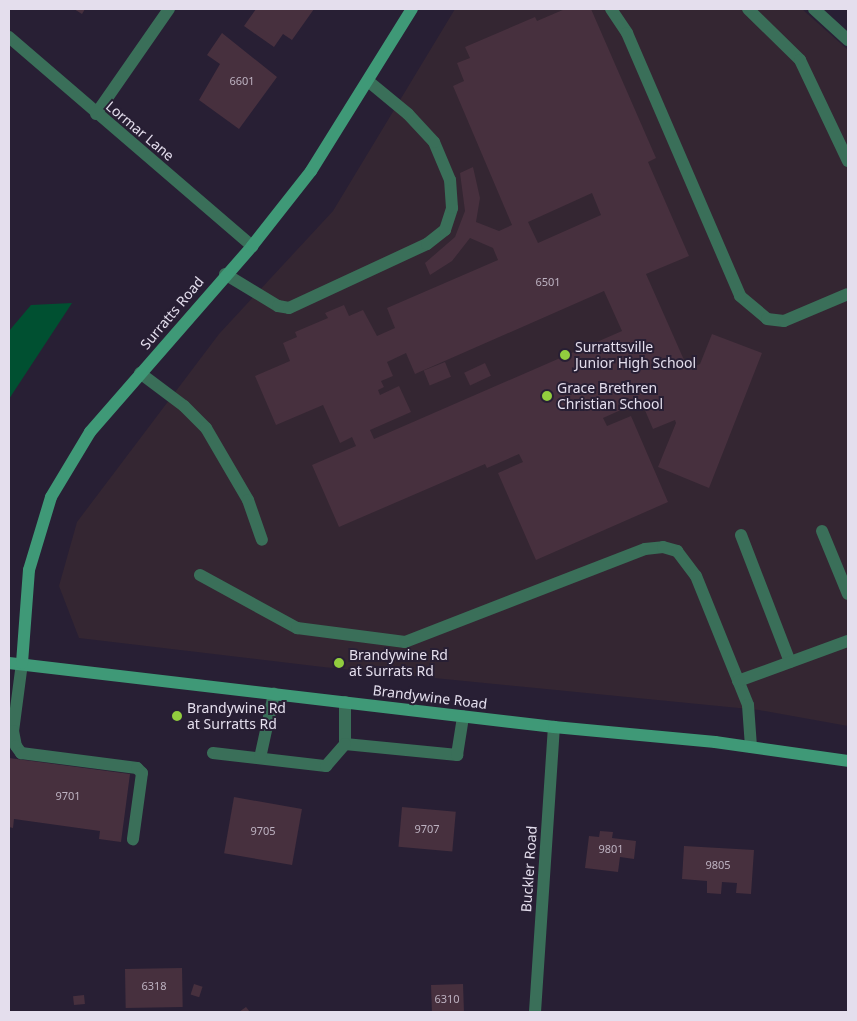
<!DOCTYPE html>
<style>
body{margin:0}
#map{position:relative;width:857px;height:1021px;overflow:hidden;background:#281f34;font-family:"Noto Sans",sans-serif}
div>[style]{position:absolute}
.education>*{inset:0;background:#342632}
.green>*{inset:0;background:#005031}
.building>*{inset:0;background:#47303e;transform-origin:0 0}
.lane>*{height:12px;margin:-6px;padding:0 6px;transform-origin:6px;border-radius:6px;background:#3a6f59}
.street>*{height:12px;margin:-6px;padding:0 6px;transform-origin:6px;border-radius:6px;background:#3a6f59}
.secondary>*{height:12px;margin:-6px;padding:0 6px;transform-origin:6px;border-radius:6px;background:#3f9977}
.dots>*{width:14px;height:14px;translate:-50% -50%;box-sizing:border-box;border:2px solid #281f34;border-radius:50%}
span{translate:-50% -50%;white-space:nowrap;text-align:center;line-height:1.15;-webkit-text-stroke:4px #281f34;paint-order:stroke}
.number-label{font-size:11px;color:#bdb2c1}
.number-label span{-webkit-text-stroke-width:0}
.street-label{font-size:14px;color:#e4deed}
.poi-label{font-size:14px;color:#e4deed}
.left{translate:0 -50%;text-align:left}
.frame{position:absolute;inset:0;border:10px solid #e4deed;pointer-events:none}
</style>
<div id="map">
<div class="education">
<div style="clip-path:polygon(455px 9px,802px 9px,848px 50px,848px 726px,759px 710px,323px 667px,79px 638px,59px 586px,77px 522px,219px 334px,333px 211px)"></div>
</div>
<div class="green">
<div style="clip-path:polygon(72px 303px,9px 399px,9px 331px,31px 305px)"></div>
</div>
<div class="building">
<div style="clip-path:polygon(74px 9px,85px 9px,82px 14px)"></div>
<div style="clip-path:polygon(256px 9px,314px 9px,292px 40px,283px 34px,274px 47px,244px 26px)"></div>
<div style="clip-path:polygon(evenodd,565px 9px,591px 9px,656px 158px,648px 162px,689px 256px,646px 274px,688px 369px,700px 364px,712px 334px,762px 353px,709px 488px,658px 467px,676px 423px,675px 420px,653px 429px,641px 401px,603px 418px,607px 426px,631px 416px,668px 502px,536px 560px,498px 473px,523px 462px,519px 454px,487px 468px,485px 464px,339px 527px,312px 465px,356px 446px,352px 437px,340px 443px,323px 405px,276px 425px,255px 376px,290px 361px,283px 343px,297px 337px,295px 332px,328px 318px,325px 313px,344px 305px,349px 316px,363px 310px,377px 336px,395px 328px,387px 308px,498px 260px,493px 248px,470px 238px,452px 261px,430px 275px,425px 263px,455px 237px,465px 211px,460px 173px,473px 167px,480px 198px,476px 222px,499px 231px,512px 225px,453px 86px,464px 81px,457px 63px,470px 58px,465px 47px,535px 17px,537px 21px,565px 9px,592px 193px,601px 215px,538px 243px,528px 222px,592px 193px,565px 9px,604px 291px,622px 331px,374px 439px,370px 430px,411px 412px,399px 386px,380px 395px,378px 390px,384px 387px,381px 381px,393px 376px,387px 362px,406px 353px,415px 374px,604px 291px)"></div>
<div style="clip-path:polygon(222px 33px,277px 77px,239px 129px,199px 100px,220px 64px,207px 55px)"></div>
<div style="left:445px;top:362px;width:16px;height:23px;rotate:68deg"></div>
<div style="left:485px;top:363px;width:14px;height:23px;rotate:65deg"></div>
<div style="clip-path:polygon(9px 758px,130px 774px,121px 842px,99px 839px,100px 831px,14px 819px,13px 828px,9px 827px)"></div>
<div style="left:234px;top:797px;width:69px;height:57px;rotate:10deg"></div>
<div style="left:402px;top:807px;width:54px;height:40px;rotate:5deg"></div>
<div style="clip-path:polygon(600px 831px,613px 832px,612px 838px,636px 841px,634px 859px,620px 857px,618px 872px,585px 868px,589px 836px,599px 837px)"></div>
<div style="clip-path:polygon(684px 846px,754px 850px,751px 894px,736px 893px,737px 883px,722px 882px,721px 894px,707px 893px,707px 881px,682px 879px)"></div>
<div style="left:182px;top:968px;width:39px;height:57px;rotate:89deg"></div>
<div style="left:194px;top:984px;width:9px;height:11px;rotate:18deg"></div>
<div style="left:463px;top:984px;width:28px;height:32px;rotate:88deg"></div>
<div style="left:84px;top:995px;width:9px;height:11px;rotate:84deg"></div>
<div style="clip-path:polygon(246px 1007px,250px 1012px,239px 1012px)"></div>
</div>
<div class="lane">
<div style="left:611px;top:9px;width:29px;rotate:56deg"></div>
<div style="left:627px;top:33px;width:286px;rotate:66.7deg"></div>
<div style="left:740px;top:296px;width:35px;rotate:40deg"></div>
<div style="left:767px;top:319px;width:17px;rotate:7deg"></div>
<div style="left:784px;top:321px;width:69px;rotate:-22.9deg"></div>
<div style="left:748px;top:9px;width:73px;rotate:44.4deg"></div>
<div style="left:800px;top:60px;width:112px;rotate:64.6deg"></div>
<div style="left:814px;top:9px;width:46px;rotate:42.4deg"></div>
<div style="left:225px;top:274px;width:62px;rotate:31.1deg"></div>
<div style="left:278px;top:306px;width:11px;rotate:10deg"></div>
<div style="left:289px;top:308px;width:152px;rotate:-24.9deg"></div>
<div style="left:427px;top:244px;width:23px;rotate:-38deg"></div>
<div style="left:445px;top:230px;width:23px;rotate:-72deg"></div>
<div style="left:452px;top:208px;width:28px;rotate:-94deg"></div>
<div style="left:450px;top:180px;width:41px;rotate:-112.8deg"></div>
<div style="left:434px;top:142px;width:38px;rotate:-133deg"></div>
<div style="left:408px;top:114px;width:52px;rotate:-140.5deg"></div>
<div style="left:140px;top:373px;width:55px;rotate:36.9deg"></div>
<div style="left:184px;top:406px;width:31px;rotate:45deg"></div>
<div style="left:206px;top:428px;width:83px;rotate:59.7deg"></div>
<div style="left:248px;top:500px;width:42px;rotate:70.7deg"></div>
<div style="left:822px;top:531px;width:68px;rotate:67.6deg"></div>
<div style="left:741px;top:535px;width:136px;rotate:68.9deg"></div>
<div style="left:200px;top:575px;width:111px;rotate:28.7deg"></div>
<div style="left:297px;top:628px;width:109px;rotate:7.4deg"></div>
<div style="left:405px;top:642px;width:257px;rotate:-21.2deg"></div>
<div style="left:645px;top:549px;width:18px;rotate:-6deg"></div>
<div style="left:663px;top:547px;width:15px;rotate:16deg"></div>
<div style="left:677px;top:551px;width:31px;rotate:53deg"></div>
<div style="left:696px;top:576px;width:139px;rotate:68deg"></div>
<div style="left:748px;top:705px;width:42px;rotate:85.9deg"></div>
<div style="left:22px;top:663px;width:69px;rotate:97.5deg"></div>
<div style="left:13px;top:731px;width:15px;rotate:79deg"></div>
<div style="left:16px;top:746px;width:9px;rotate:54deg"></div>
<div style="left:21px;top:753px;width:117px;rotate:7.4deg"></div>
<div style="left:137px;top:768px;width:7px;rotate:45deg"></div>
<div style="left:142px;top:773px;width:67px;rotate:97.8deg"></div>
<div style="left:738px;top:681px;width:117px;rotate:-20deg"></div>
<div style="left:345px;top:702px;width:42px;rotate:90deg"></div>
<div style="left:345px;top:744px;width:113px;rotate:5.6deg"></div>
<div style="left:457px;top:755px;width:39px;rotate:-81deg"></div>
<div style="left:213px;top:753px;width:114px;rotate:6.6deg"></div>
<div style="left:326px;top:766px;width:29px;rotate:-49deg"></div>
<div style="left:260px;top:758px;width:66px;rotate:-77.7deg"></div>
</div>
<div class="street">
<div style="left:9px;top:37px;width:321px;rotate:40.7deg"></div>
<div style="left:96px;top:114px;width:128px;rotate:-55.2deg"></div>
<div style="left:535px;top:1012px;width:286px;rotate:-86.2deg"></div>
</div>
<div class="secondary">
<div style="left:9px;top:663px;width:549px;rotate:6.7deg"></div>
<div style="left:554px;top:727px;width:162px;rotate:5.3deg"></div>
<div style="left:715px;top:742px;width:134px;rotate:8.1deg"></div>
<div style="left:22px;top:663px;width:93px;rotate:-85.7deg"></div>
<div style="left:29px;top:570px;width:76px;rotate:-73.2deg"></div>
<div style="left:51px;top:497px;width:76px;rotate:-59deg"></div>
<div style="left:90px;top:432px;width:247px;rotate:-48.9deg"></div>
<div style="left:252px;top:246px;width:95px;rotate:-51.8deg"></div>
<div style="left:311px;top:171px;width:191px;rotate:-58.1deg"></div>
</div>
<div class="dots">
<div style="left:565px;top:355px;background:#92cd3e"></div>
<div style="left:547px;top:396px;background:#92cd3e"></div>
<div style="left:339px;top:663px;background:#92cd3e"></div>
<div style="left:177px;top:716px;background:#92cd3e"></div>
</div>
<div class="number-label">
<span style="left:242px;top:81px">6601</span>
<span style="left:548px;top:282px">6501</span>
<span style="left:68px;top:796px">9701</span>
<span style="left:427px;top:829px">9707</span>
<span style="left:263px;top:831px">9705</span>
<span style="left:611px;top:849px">9801</span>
<span style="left:718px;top:865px">9805</span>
<span style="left:154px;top:986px">6318</span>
<span style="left:447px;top:999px">6310</span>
</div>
<div class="street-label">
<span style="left:140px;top:131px;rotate:40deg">Lormar Lane</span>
<span style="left:172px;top:313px;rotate:-50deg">Surratts Road</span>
<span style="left:430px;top:697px;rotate:7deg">Brandywine Road</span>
<span style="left:529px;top:869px;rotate:-86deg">Buckler Road</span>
</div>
<div class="poi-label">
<span class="left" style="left:575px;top:355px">Surrattsville<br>Junior High School</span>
<span class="left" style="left:557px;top:396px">Grace Brethren<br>Christian School</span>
<span class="left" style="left:349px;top:663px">Brandywine Rd<br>at Surrats Rd</span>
<span class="left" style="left:187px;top:716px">Brandywine Rd<br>at Surratts Rd</span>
</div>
<div class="frame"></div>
</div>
